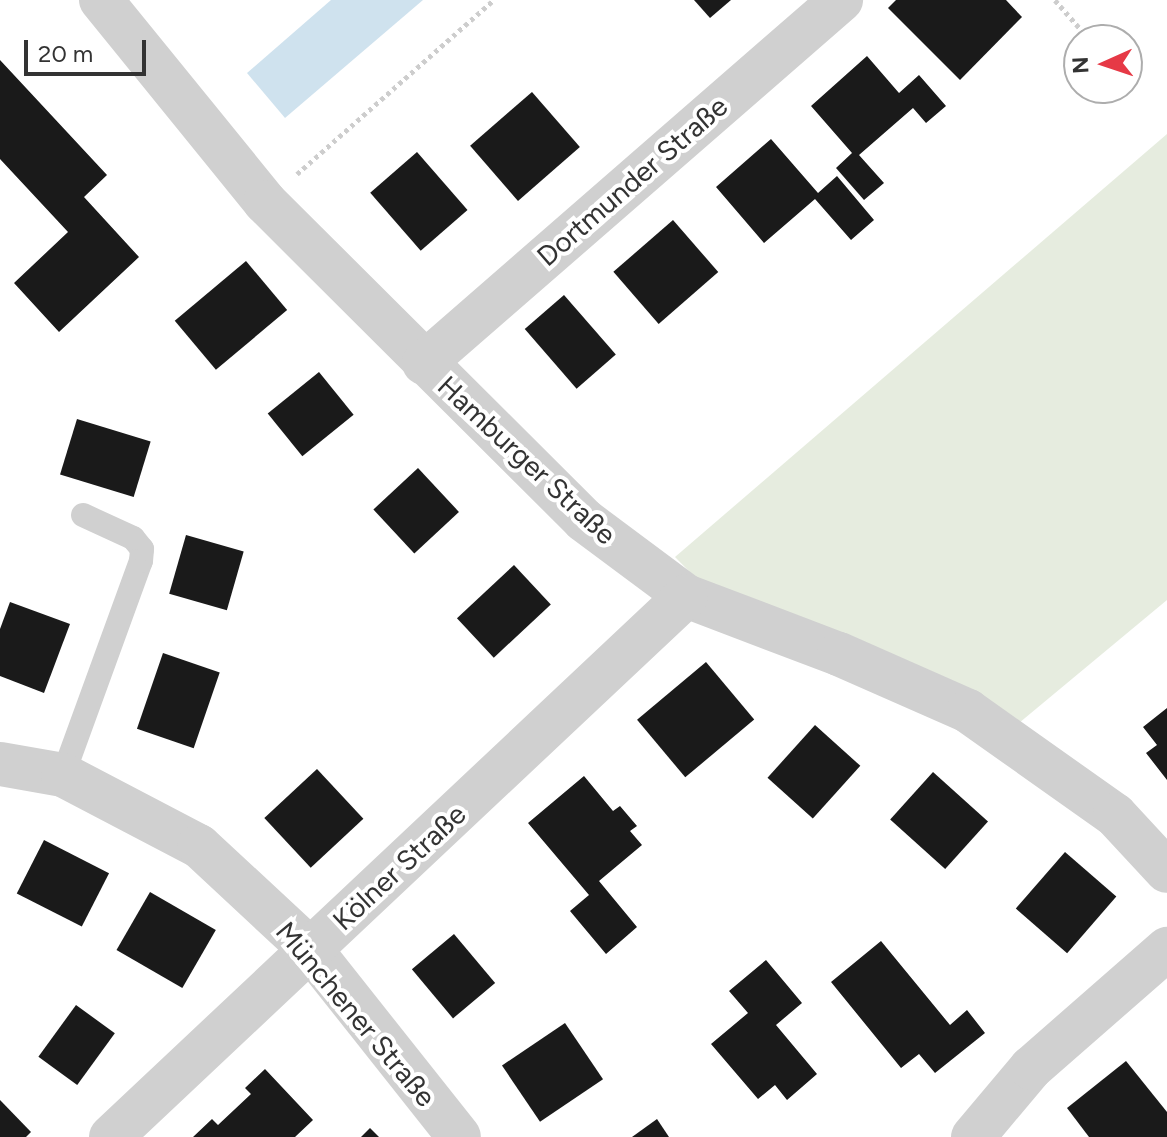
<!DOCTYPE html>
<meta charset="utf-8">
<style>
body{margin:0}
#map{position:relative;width:1167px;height:1137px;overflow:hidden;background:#fff;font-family:Figtree,sans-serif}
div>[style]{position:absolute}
.green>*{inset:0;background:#e6ecdf}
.water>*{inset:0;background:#cfe2ee}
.building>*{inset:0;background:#1a1a1a;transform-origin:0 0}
.path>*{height:5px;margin-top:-2.5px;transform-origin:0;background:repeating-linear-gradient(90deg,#cdcdcd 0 4px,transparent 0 8px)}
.service>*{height:24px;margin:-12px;padding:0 12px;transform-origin:12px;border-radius:12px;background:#d0d0d0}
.minor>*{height:44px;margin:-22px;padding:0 22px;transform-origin:22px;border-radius:22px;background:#d0d0d0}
span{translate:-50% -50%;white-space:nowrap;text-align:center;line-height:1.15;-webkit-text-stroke:8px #fff;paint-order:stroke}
.street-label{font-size:28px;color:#333}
.north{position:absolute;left:1063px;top:24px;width:80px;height:80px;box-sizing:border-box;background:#fff;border:2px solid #adadad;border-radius:50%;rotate:267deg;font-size:22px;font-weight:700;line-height:32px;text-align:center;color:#333}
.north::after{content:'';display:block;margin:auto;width:28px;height:36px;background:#e63946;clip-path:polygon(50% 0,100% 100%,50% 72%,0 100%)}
.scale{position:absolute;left:24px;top:40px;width:122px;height:36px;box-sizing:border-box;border:4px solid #333;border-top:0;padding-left:10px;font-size:24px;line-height:28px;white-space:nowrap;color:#333;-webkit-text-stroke:6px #fff;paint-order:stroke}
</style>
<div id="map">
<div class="green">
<div style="clip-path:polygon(1167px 134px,1167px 600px,1002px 737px,737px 620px,675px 557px)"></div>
</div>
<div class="water">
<div style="clip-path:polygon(331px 0,423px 0,285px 118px,247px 73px)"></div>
</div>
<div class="building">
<div style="clip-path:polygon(694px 0,731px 0,710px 18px)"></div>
<div style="clip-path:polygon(896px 0,1006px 0,1022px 17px,960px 80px,888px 8px)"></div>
<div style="clip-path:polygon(867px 56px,899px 93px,919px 75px,946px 106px,926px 123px,913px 108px,859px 155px,884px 183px,864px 200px,836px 168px,852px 153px,811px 106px)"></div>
<div style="clip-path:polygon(0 60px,107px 175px,84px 197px,139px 257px,59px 332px,14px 283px,68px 232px,0 159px)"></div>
<div style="left:532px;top:92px;width:73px;height:82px;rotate:49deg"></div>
<div style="clip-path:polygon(771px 139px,818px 193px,837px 176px,874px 220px,851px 240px,815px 199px,764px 243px,716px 187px)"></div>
<div style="left:417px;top:152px;width:77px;height:62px;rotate:49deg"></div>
<div style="left:673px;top:220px;width:69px;height:79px;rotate:49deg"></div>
<div style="left:246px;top:261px;width:64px;height:93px;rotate:50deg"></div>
<div style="left:564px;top:295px;width:79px;height:52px;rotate:49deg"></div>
<div style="left:319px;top:372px;width:55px;height:66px;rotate:51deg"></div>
<div style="left:77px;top:419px;width:77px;height:58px;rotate:17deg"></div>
<div style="left:418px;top:468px;width:60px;height:61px;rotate:47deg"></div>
<div style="left:186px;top:535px;width:60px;height:61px;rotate:16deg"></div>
<div style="left:514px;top:565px;width:54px;height:78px;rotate:47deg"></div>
<div style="clip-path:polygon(10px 602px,70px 624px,44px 693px,0 676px,0 629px)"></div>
<div style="left:163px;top:653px;width:60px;height:80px;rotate:19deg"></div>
<div style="left:706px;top:662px;width:75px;height:90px;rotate:50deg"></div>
<div style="clip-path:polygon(1167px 708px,1167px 780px,1146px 753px,1157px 745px,1143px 727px)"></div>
<div style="left:815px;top:725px;width:61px;height:71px;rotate:42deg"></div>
<div style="left:317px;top:769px;width:68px;height:72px;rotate:47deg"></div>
<div style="left:933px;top:772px;width:74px;height:64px;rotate:42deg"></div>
<div style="clip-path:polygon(584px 776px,613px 811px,620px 806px,637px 826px,630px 831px,642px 845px,599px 881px,637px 927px,606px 954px,570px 911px,589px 895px,528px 823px)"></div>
<div style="left:44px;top:840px;width:73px;height:60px;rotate:27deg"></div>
<div style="left:1065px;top:852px;width:68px;height:75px;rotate:41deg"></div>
<div style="left:150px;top:892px;width:76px;height:67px;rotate:30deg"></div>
<div style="left:454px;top:934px;width:64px;height:55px;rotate:50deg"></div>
<div style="clip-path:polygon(881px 941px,950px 1025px,967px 1010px,985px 1033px,935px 1073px,919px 1054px,901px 1068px,831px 982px)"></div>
<div style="clip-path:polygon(766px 960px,802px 1003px,776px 1025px,817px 1074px,787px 1100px,775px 1085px,758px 1099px,711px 1044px,748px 1013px,729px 991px)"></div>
<div style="left:76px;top:1005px;width:48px;height:64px;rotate:36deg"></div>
<div style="left:565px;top:1023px;width:68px;height:76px;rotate:56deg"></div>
<div style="clip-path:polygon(1126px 1061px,1167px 1112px,1167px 1137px,1089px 1137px,1067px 1108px)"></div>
<div style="clip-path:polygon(265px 1069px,313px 1120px,295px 1137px,193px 1137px,212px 1119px,218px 1125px,251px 1094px,245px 1088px)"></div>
<div style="clip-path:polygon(0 1100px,31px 1132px,26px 1137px,0 1137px)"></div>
<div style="clip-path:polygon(657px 1119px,669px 1137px,632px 1137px)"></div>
<div style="clip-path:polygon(370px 1128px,379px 1137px,361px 1137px)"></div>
</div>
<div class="path">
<div style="left:1055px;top:0;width:53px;rotate:48.8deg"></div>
<div style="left:297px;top:174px;width:263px;rotate:-41.5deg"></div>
</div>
<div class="service">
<div style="left:63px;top:775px;width:228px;rotate:-70deg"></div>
<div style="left:141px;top:561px;width:12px;rotate:-85deg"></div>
<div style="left:142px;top:549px;width:14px;rotate:-129deg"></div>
<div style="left:133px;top:538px;width:55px;rotate:-155.3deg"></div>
</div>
<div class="minor">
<div style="left:101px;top:0;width:260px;rotate:50.9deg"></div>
<div style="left:265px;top:202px;width:450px;rotate:44.9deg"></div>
<div style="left:584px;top:520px;width:127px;rotate:36.7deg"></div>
<div style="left:686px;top:596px;width:164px;rotate:20.8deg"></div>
<div style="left:839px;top:654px;width:141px;rotate:23.8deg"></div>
<div style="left:968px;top:711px;width:180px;rotate:35.3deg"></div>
<div style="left:1115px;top:815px;width:76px;rotate:47.1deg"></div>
<div style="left:424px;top:363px;width:553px;rotate:-41.04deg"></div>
<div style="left:0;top:764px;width:64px;rotate:9.9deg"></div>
<div style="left:63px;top:775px;width:153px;rotate:27.6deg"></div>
<div style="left:199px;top:846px;width:153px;rotate:42.9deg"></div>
<div style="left:311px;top:950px;width:238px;rotate:51.6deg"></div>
<div style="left:111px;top:1137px;width:789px;rotate:-43.25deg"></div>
<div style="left:973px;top:1137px;width:90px;rotate:-50deg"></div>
<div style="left:1031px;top:1068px;width:181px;rotate:-41.2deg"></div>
</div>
<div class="street-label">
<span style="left:632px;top:181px;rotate:-41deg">Dortmunder Straße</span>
<span style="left:527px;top:460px;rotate:43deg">Hamburger Straße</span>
<span style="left:399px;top:867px;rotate:-43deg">Kölner Straße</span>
<span style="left:356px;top:1014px;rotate:50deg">Münchener Straße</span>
</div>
<div class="north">N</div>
<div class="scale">20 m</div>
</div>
